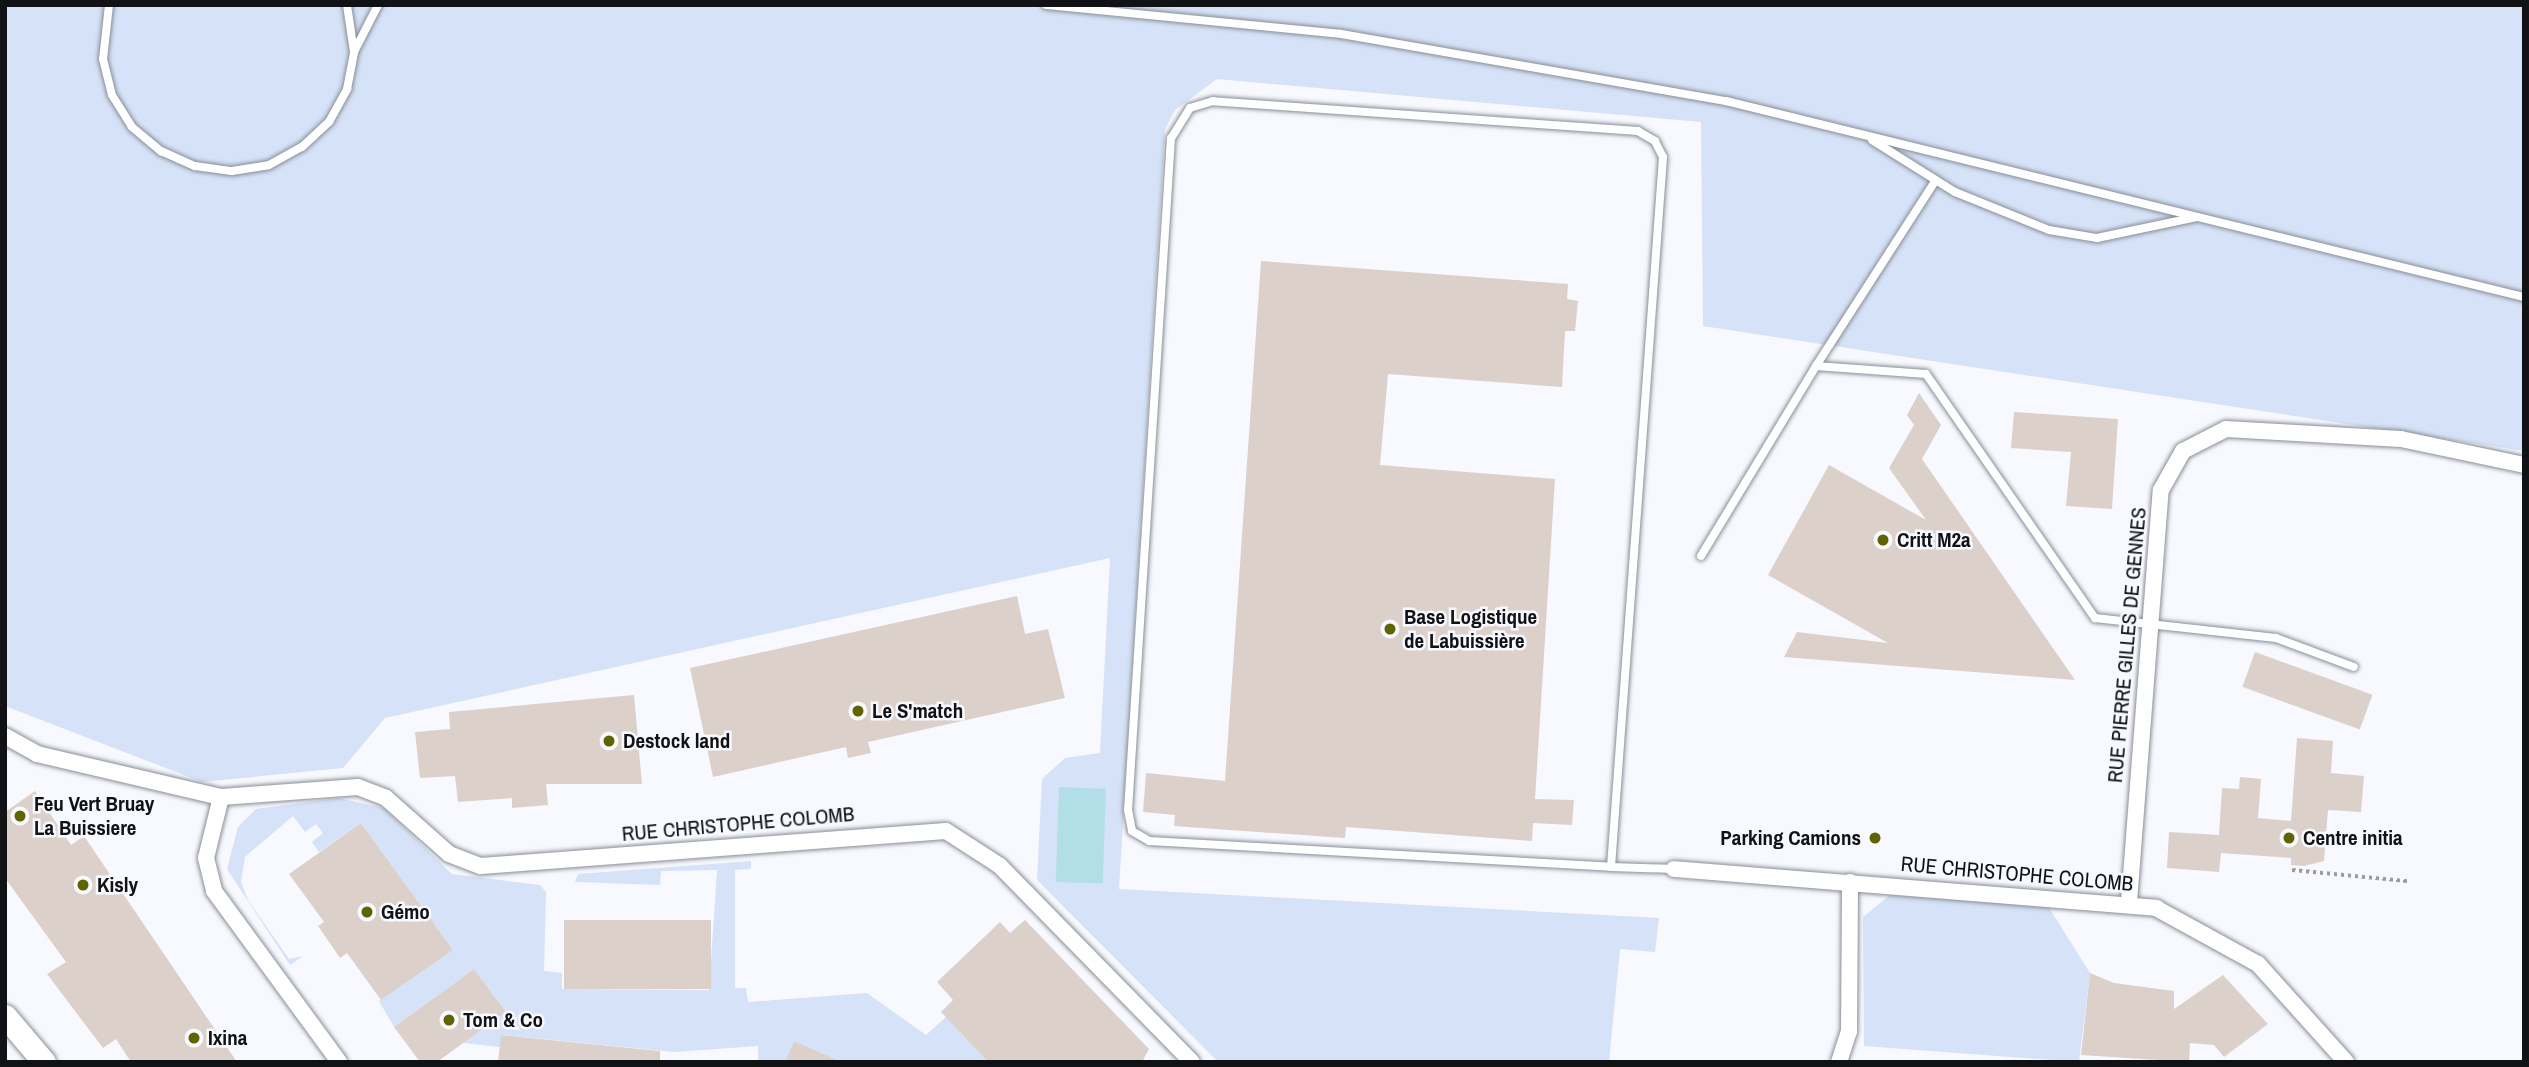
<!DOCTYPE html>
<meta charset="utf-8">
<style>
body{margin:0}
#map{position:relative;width:2529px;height:1067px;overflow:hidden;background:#f7f9fe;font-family:"Archivo Narrow",sans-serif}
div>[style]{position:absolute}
.green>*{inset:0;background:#d6e2f7}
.water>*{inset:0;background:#b2dfe7;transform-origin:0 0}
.building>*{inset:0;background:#dcd0cb;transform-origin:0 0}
.path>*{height:3.5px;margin-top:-1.75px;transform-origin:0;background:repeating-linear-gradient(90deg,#9a9ca1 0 3.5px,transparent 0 7px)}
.roads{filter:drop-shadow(0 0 2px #898e98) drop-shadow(0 0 2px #898e98)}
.service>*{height:8px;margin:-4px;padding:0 4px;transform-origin:4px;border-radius:4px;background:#fff}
.minor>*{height:16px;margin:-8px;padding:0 8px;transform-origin:8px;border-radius:8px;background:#fff}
.secondary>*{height:23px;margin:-11.5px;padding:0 11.5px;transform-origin:11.5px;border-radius:11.5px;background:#fff}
.dots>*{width:19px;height:19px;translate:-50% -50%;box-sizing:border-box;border:4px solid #f7f9fe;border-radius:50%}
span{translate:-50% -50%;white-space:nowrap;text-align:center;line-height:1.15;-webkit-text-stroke:5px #f7f9fe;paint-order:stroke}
.poi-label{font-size:21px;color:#101216;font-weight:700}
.left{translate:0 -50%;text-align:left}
.right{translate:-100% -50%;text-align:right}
.street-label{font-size:21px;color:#101216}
.frame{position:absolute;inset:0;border:7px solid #101216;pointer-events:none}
</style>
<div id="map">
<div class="green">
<div style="clip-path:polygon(5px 5px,2524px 5px,2524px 451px,1703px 326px,1701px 122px,1217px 79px,1175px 110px,1165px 129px,1119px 889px,1659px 918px,1655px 952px,1620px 949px,1609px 1062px,1218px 1062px,1037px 880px,1042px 779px,1065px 758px,1100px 753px,1110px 558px,385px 718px,343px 768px,202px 782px,5px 706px)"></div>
<div style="clip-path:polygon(338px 798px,384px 808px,452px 874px,540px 885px,546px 892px,544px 971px,562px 973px,562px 989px,709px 990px,717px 870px,661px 871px,660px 885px,575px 882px,578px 874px,751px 861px,751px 869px,735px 870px,735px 988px,746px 988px,748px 1002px,867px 993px,926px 1035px,946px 1017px,988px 1062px,842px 1062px,794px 1041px,785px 1062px,758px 1062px,758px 1046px,675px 1052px,502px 1035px,500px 1047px,463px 1043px,506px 1012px,474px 969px,394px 1027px,379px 1001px,453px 950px,361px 823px,319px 852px,312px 842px,323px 833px,316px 824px,305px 832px,293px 816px,245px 857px,241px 882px,248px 900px,289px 959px,303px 956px,290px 965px,227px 869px,238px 827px,256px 809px)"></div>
<div style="clip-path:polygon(1890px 895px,2048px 906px,2090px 973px,2079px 1062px,1864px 1046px,1863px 917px)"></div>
</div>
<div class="water">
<div style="left:1059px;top:787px;width:47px;height:95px;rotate:2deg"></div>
</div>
<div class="building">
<div style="clip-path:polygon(1261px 261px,1568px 284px,1567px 299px,1578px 301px,1575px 331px,1565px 331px,1562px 387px,1388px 374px,1380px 465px,1555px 479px,1535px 799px,1574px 800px,1572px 825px,1533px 823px,1532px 841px,1346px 827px,1345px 838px,1174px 826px,1175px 815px,1143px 812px,1146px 773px,1225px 781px)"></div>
<div style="clip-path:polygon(1919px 393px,1941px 425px,1922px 459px,2075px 680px,1784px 657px,1797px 632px,1888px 643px,1768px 575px,1829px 465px,1926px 520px,1889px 468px,1914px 425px,1907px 415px)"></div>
<div style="clip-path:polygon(2014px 412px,2118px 419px,2112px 509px,2066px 506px,2071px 452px,2011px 448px)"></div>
<div style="clip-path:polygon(1017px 596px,1025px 634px,1048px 629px,1065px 698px,868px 742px,871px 753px,848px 758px,846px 747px,713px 777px,690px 668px)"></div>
<div style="left:2255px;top:652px;width:125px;height:37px;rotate:20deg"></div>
<div style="clip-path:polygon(634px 695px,642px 784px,546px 784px,548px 805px,512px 808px,512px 798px,458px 802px,455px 776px,420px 778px,415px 732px,450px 729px,449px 712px)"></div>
<div style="clip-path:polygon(2297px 738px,2333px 741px,2331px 773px,2364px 776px,2361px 812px,2328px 810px,2324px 861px,2304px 866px,2291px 865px,2291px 858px,2221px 853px,2219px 872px,2167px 868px,2169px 832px,2219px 835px,2222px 788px,2239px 789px,2240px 777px,2261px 779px,2258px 818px,2291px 821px)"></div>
<div style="clip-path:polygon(35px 791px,71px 845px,84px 836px,237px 1062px,131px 1062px,116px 1039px,103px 1048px,47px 974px,66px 962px,5px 878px,5px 812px)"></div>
<div style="clip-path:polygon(361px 823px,453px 950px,381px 1000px,347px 953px,340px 958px,318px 926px,324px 922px,289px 874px)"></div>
<div style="left:564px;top:920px;width:147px;height:69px"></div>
<div style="clip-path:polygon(1025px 920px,1149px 1049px,1142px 1062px,988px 1062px,941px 1012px,953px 1000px,937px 982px,1000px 922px,1010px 933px)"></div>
<div style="clip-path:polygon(474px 969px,506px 1012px,437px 1062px,420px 1062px,394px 1027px)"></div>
<div style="clip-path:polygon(2090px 973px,2114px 983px,2174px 991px,2174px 1009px,2223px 975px,2268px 1024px,2224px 1057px,2214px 1045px,2190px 1043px,2189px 1062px,2081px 1055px)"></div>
<div style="clip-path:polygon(501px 1035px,660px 1051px,660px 1062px,498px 1062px)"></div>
<div style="clip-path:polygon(794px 1041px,842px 1062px,785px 1062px)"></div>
</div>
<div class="path">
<div style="left:2292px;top:870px;width:116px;rotate:5.5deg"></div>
</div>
<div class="roads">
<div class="service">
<div style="left:109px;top:5px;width:54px;rotate:96.3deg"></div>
<div style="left:103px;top:59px;width:37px;rotate:76deg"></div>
<div style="left:112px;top:95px;width:38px;rotate:58deg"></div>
<div style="left:132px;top:127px;width:38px;rotate:40deg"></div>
<div style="left:161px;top:151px;width:37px;rotate:24deg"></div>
<div style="left:195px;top:166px;width:37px;rotate:8deg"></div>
<div style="left:232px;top:171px;width:37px;rotate:-9deg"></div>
<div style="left:269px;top:165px;width:38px;rotate:-29deg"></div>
<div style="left:302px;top:147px;width:37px;rotate:-43deg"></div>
<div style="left:329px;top:122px;width:38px;rotate:-61deg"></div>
<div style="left:347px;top:89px;width:38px;rotate:-79deg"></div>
<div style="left:354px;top:52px;width:48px;rotate:-98.5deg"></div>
<div style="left:1046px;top:5px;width:296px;rotate:5.6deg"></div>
<div style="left:1341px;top:34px;width:391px;rotate:9.9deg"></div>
<div style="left:1726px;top:101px;width:822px;rotate:13.8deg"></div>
<div style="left:355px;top:50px;width:51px;rotate:-62.9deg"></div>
<div style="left:1872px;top:140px;width:98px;rotate:32.1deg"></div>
<div style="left:1955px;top:192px;width:101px;rotate:22deg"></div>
<div style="left:2049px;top:230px;width:49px;rotate:9.5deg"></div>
<div style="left:2097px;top:238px;width:102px;rotate:-11.9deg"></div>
<div style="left:1816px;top:366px;width:221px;rotate:-57.2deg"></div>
<div style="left:1701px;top:556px;width:222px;rotate:-58.8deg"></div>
<div style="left:1816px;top:366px;width:110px;rotate:4.2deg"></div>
<div style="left:1926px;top:374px;width:297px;rotate:55.3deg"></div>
<div style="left:2095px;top:618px;width:182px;rotate:6.3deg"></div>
<div style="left:2276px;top:638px;width:83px;rotate:20.4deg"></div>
<div style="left:1611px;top:867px;width:712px;rotate:-85.81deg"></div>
<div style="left:1663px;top:157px;width:18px;rotate:-117deg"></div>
<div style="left:1655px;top:141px;width:20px;rotate:-150deg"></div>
<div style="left:1638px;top:131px;width:426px;rotate:-176deg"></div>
<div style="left:1213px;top:101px;width:24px;rotate:163deg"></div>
<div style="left:1190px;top:108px;width:36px;rotate:122deg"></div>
<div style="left:1171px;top:138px;width:673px;rotate:93.66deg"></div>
<div style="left:1128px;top:810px;width:21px;rotate:79deg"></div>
<div style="left:1132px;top:831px;width:20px;rotate:30deg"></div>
<div style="left:1149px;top:841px;width:463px;rotate:3.2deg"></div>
<div style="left:1611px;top:867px;width:63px;rotate:1.8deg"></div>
</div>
<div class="minor">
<div style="left:5px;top:736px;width:37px;rotate:29deg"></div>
<div style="left:37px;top:754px;width:189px;rotate:13.2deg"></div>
<div style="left:221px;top:797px;width:137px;rotate:-4.2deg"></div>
<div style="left:358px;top:787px;width:30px;rotate:21deg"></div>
<div style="left:386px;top:798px;width:84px;rotate:41.6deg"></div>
<div style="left:449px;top:854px;width:34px;rotate:21deg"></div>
<div style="left:481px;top:866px;width:466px;rotate:-4.3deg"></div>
<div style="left:946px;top:831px;width:64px;rotate:32.9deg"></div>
<div style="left:1000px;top:866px;width:274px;rotate:45.6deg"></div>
<div style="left:221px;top:797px;width:63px;rotate:103.8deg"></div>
<div style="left:206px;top:858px;width:34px;rotate:76deg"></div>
<div style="left:214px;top:891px;width:212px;rotate:53.8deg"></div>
<div style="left:1674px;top:869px;width:484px;rotate:4.6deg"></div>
<div style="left:2156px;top:908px;width:116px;rotate:28.8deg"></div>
<div style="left:2258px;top:964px;width:132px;rotate:48.1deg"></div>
<div style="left:2129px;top:902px;width:413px;rotate:-85.6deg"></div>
<div style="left:2161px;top:490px;width:45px;rotate:-60.6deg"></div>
<div style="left:2183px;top:451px;width:48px;rotate:-27.1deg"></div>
<div style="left:2226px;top:429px;width:175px;rotate:3.3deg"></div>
<div style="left:2401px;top:439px;width:126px;rotate:11.9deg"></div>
<div style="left:1839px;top:1062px;width:32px;rotate:-72deg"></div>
<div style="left:1849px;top:1032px;width:150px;rotate:-89.6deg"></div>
</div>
<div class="secondary">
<div style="left:5px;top:1016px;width:60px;rotate:49.7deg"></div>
</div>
</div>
<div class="dots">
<div style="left:1883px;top:540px;background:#5f6400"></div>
<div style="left:1390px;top:629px;background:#5f6400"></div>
<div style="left:858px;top:711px;background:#5f6400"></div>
<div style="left:609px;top:741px;background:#5f6400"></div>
<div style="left:20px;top:816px;background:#5f6400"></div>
<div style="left:1875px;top:838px;background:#5f6400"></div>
<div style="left:2289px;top:838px;background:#5f6400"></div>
<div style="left:83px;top:885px;background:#5f6400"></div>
<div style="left:367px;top:912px;background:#5f6400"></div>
<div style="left:449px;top:1020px;background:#5f6400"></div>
<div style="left:194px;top:1038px;background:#5f6400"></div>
</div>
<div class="poi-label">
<span class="left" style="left:1897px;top:540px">Critt M2a</span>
<span class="left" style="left:1404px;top:629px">Base Logistique<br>de Labuissière</span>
<span class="left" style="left:872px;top:711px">Le S'match</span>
<span class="left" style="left:623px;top:741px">Destock land</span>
<span class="left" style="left:34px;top:816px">Feu Vert Bruay<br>La Buissiere</span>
<span class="right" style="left:1861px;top:838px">Parking Camions</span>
<span class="left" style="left:2303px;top:838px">Centre initia</span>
<span class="left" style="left:97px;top:885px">Kisly</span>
<span class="left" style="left:381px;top:912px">Gémo</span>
<span class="left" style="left:463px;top:1020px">Tom &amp; Co</span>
<span class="left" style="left:208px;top:1038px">Ixina</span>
</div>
<div class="street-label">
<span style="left:2127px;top:645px;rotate:-85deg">RUE PIERRE GILLES DE GENNES</span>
<span style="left:738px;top:824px;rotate:-5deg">RUE CHRISTOPHE COLOMB</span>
<span style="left:2017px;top:874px;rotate:5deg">RUE CHRISTOPHE COLOMB</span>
</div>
<div class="frame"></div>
</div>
